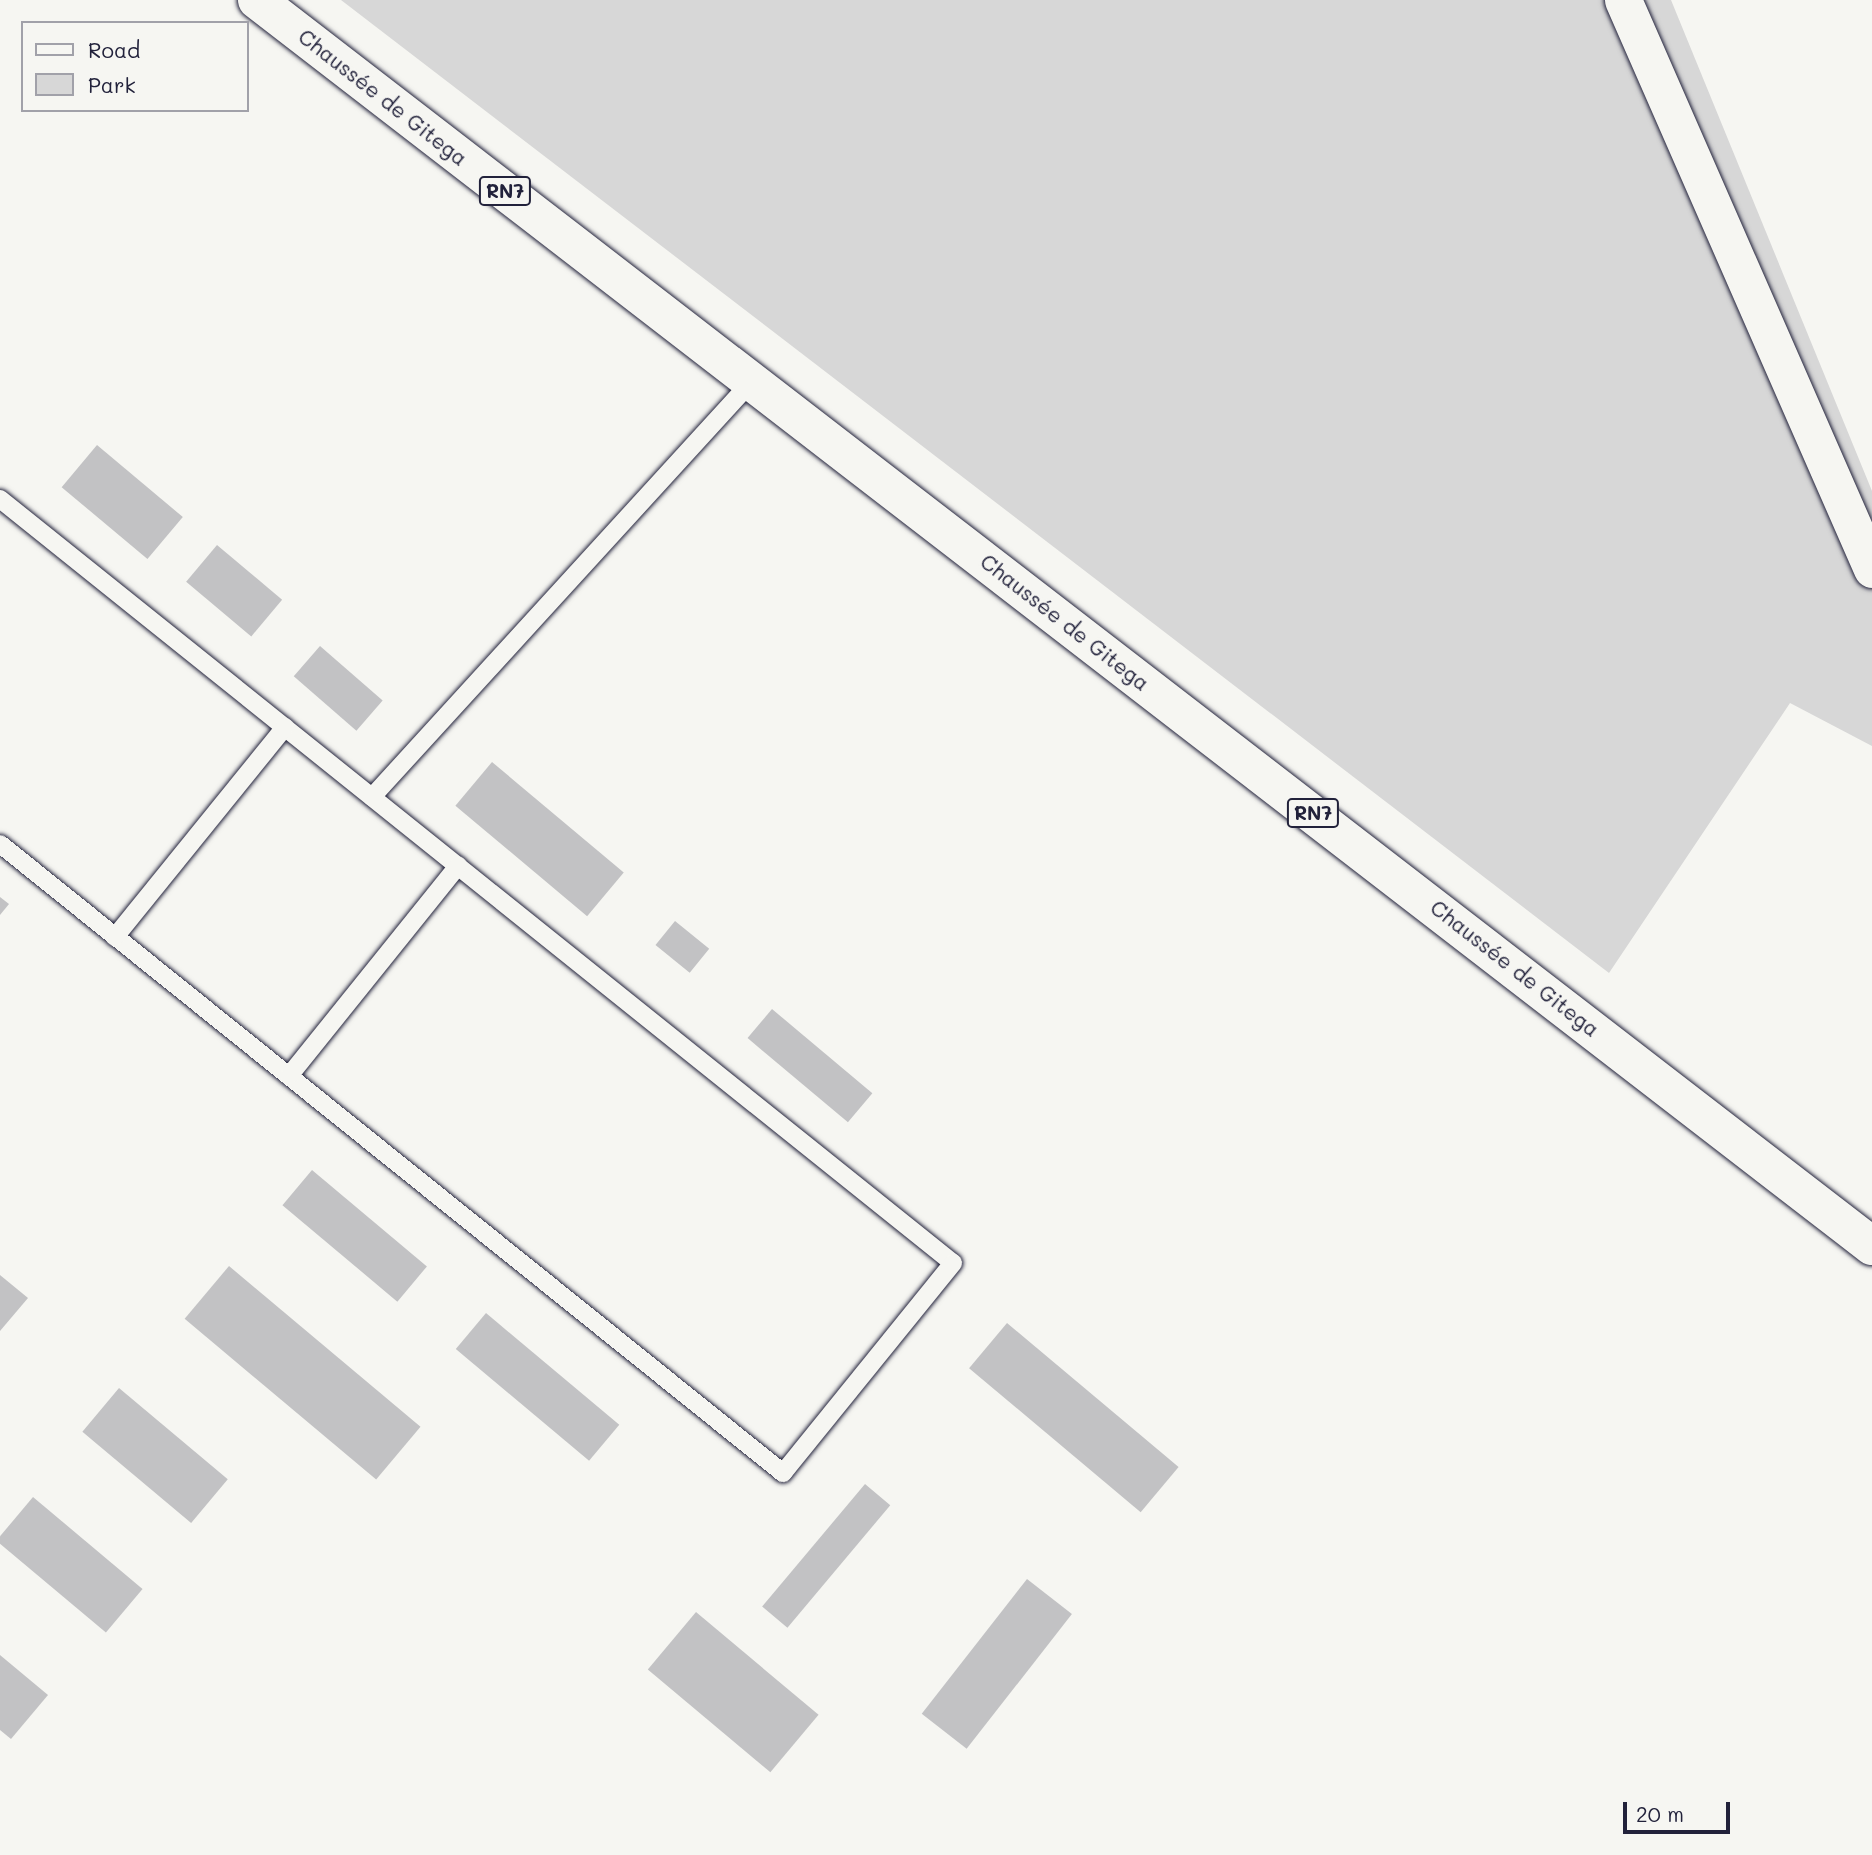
<!DOCTYPE html>
<meta charset="utf-8">
<style>
body{margin:0}
#map{position:relative;width:1872px;height:1855px;overflow:hidden;background:#f6f6f2;font-family:Mali,sans-serif}
div>[style]{position:absolute}
.green>*{inset:0;background:#d7d7d7}
.building>*{inset:0;background:#c2c2c4;transform-origin:0 0}
.roads{filter:drop-shadow(0 0 2px #22223b) drop-shadow(0 0 2px #22223b)}
.service>*{height:18px;margin:-9px;padding:0 9px;transform-origin:9px;border-radius:9px;background:#f6f6f2}
.minor>*{height:37px;margin:-18.5px;padding:0 18.5px;transform-origin:18.5px;border-radius:18.5px;background:#f6f6f2}
.primary>*{height:38px;margin:-19px;padding:0 19px;transform-origin:19px;border-radius:19px;background:#f6f6f2}
span{translate:-50% -50%;white-space:nowrap;text-align:center;line-height:1.15;-webkit-text-stroke:5px #f6f6f2;paint-order:stroke}
.shield-label span{padding:2px 5px;background:#f6f6f2;border:2px solid;border-radius:5px;-webkit-text-stroke-width:0}
.shield-label{font-size:19px;color:#22223b;font-weight:700}
.street-label{font-size:21px;color:#22223b}
.legend{position:absolute;left:21px;top:21px;width:228px;height:91px;box-sizing:border-box;background:#f6f6f2;border:2px solid #a1a1a9;margin:0;padding:9px 12px;list-style:none;font-size:21px;color:#22223b}
.legend li{display:flex;align-items:center;gap:14px;height:35px}
.legend b{width:35px;border:2px solid #a1a1a9}
.scale{position:absolute;left:1623px;top:1802px;width:107px;height:32px;box-sizing:border-box;border:4px solid #22223b;border-top:0;padding-left:9px;font-size:21px;line-height:24px;white-space:nowrap;color:#22223b;-webkit-text-stroke:5px #f6f6f2;paint-order:stroke}
</style>
<div id="map">
<div class="green">
<div style="clip-path:polygon(341px 0,1671px 0,1872px 491px,1872px 746px,1790px 703px,1609px 973px)"></div>
</div>
<div class="building">
<div style="left:97px;top:445px;width:112px;height:55px;rotate:40deg"></div>
<div style="left:217px;top:545px;width:85px;height:48px;rotate:40deg"></div>
<div style="left:320px;top:646px;width:83px;height:40px;rotate:41deg"></div>
<div style="left:492px;top:762px;width:172px;height:57px;rotate:40deg"></div>
<div style="clip-path:polygon(0 897px,9px 904px,0 915px)"></div>
<div style="left:675px;top:921px;width:44px;height:31px;rotate:39deg"></div>
<div style="left:772px;top:1009px;width:131px;height:38px;rotate:40deg"></div>
<div style="left:312px;top:1170px;width:150px;height:46px;rotate:40deg"></div>
<div style="left:229px;top:1266px;width:250px;height:69px;rotate:40deg"></div>
<div style="clip-path:polygon(0 1275px,28px 1298px,0 1331px)"></div>
<div style="left:486px;top:1313px;width:174px;height:47px;rotate:40deg"></div>
<div style="left:1007px;top:1323px;width:224px;height:59px;rotate:40deg"></div>
<div style="left:119px;top:1388px;width:142px;height:57px;rotate:40deg"></div>
<div style="left:865px;top:1484px;width:33px;height:160px;rotate:40deg"></div>
<div style="left:33px;top:1497px;width:143px;height:57px;rotate:40deg"></div>
<div style="left:1027px;top:1579px;width:57px;height:171px;rotate:38deg"></div>
<div style="left:696px;top:1612px;width:160px;height:75px;rotate:40deg"></div>
<div style="clip-path:polygon(0 1655px,48px 1695px,11px 1739px,0 1730px)"></div>
</div>
<div class="roads">
<div class="service">
<div style="left:0;top:499px;width:1221px;rotate:38.72deg"></div>
<div style="left:953px;top:1263px;width:270px;rotate:129deg"></div>
<div style="left:783px;top:1473px;width:1004px;rotate:-141.22deg"></div>
<div style="left:372px;top:797px;width:563px;rotate:-47.59deg"></div>
<div style="left:115px;top:937px;width:270px;rotate:-51deg"></div>
<div style="left:289px;top:1076px;width:270px;rotate:-51.2deg"></div>
</div>
<div class="minor">
<div style="left:1623px;top:0;width:621px;rotate:66.37deg"></div>
</div>
<div class="primary">
<div style="left:257px;top:0;width:2040px;rotate:37.65deg"></div>
</div>
</div>
<div class="shield-label">
<span style="left:505px;top:191px">RN7</span>
<span style="left:1313px;top:813px">RN7</span>
</div>
<div class="street-label">
<span style="left:383px;top:97px;rotate:38deg">Chaussée de Gitega</span>
<span style="left:1065px;top:622px;rotate:38deg">Chaussée de Gitega</span>
<span style="left:1515px;top:968px;rotate:38deg">Chaussée de Gitega</span>
</div>
<ul class="legend">
<li><b style="height:9px;background:#f6f6f2"></b>Road</li>
<li><b style="height:19px;background:#d7d7d7"></b>Park</li>
</ul>
<div class="scale">20 m</div>
</div>
